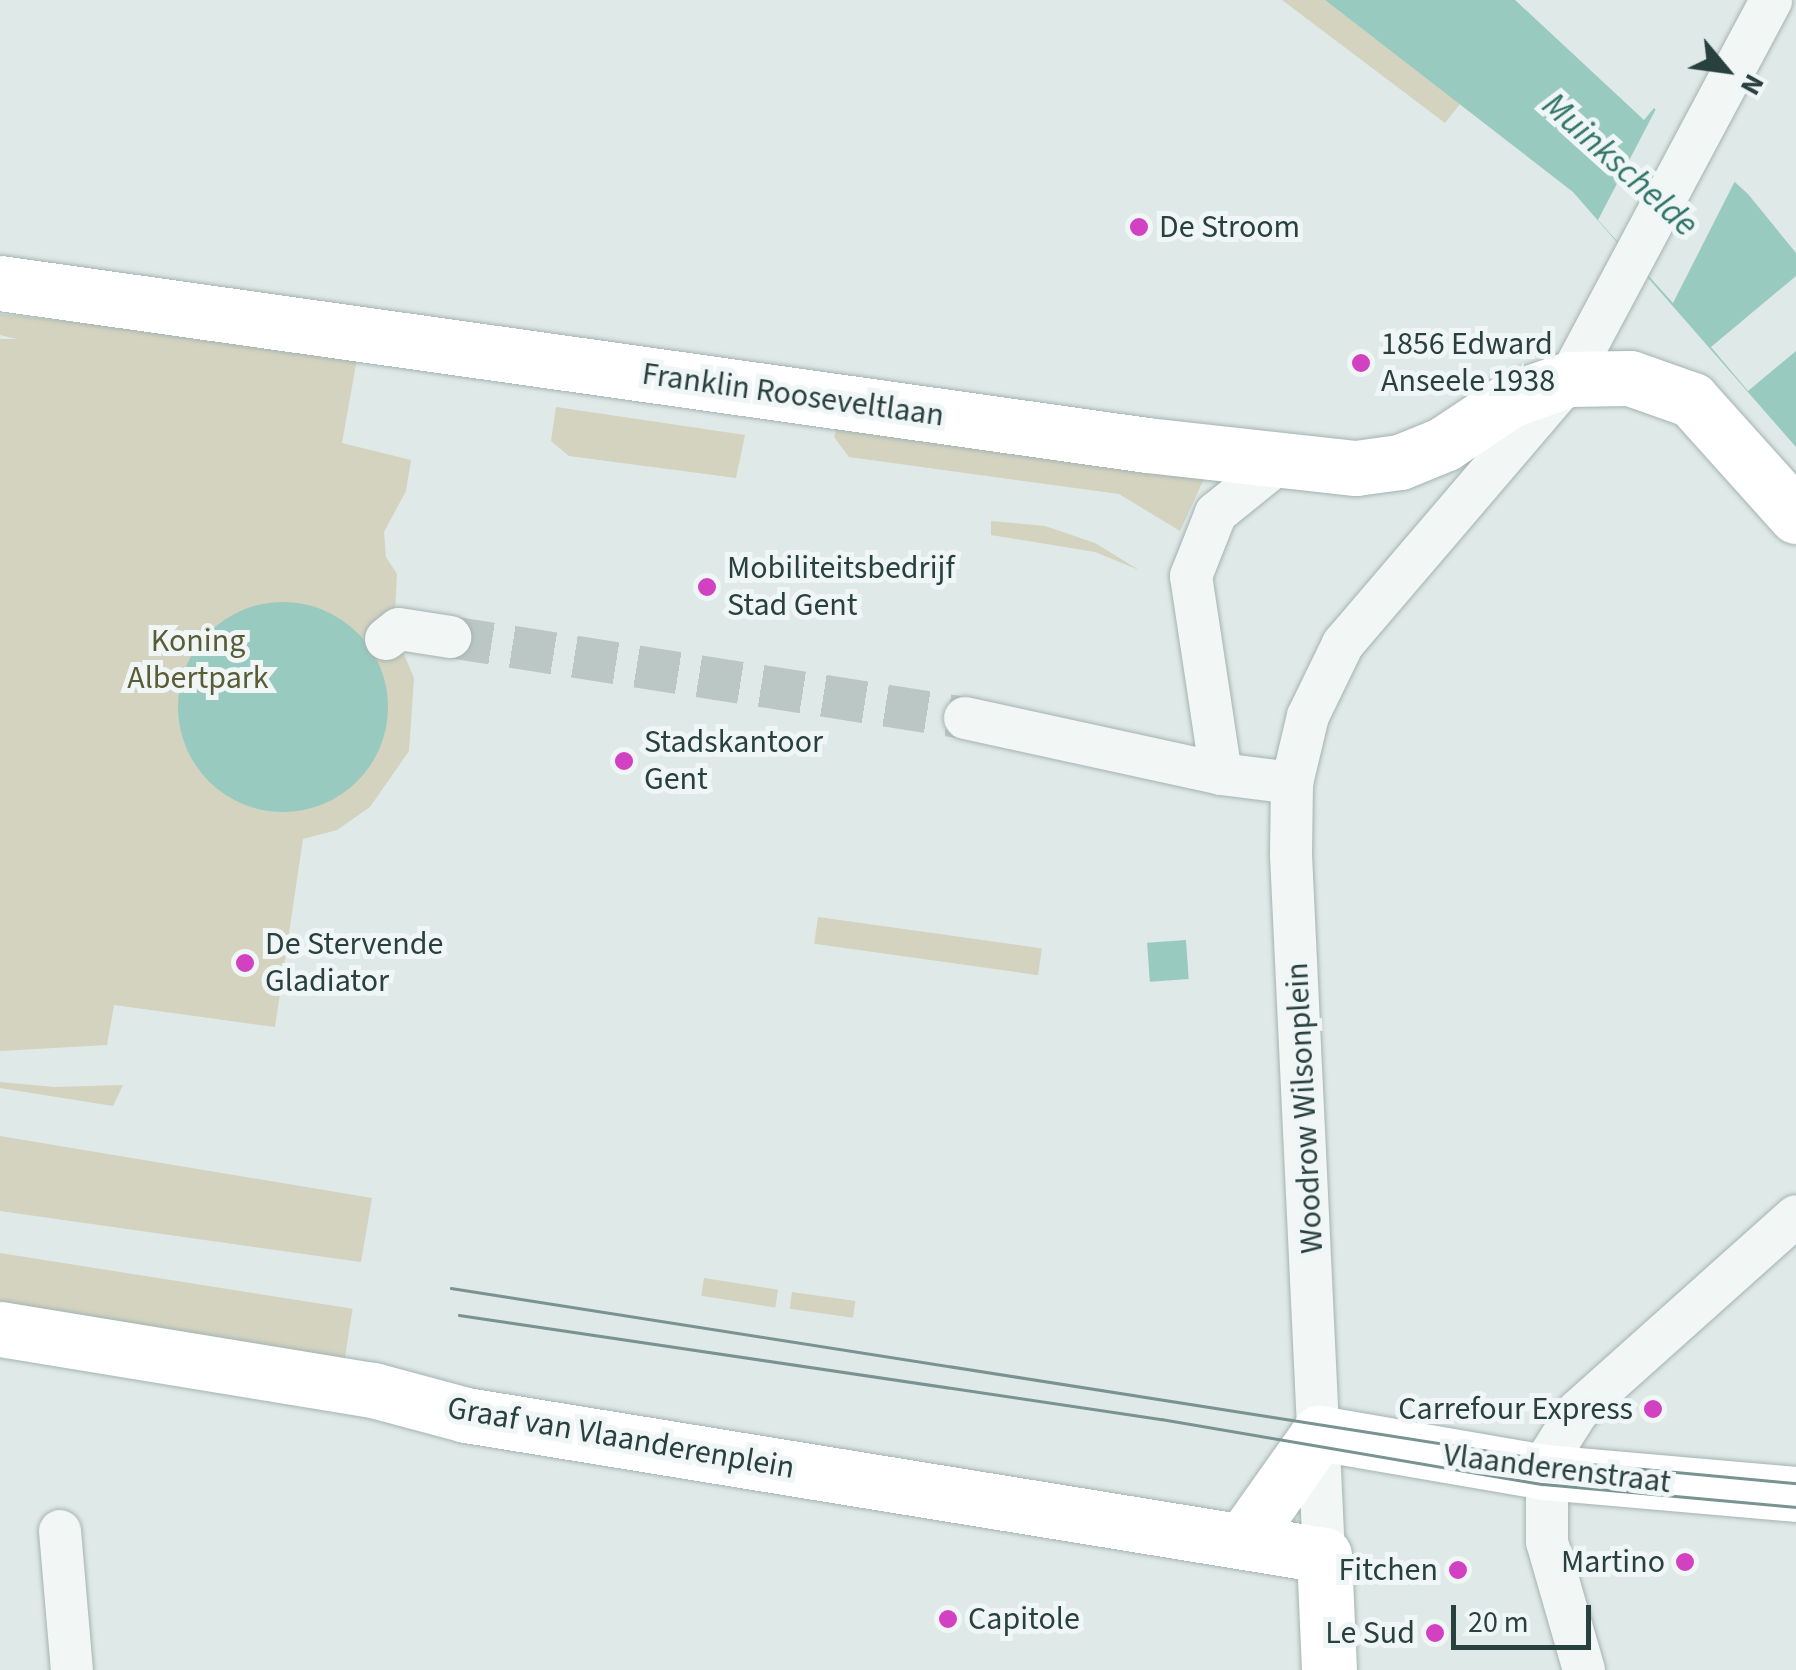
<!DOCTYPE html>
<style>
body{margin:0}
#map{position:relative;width:1796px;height:1670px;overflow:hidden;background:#dfe9e7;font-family:"Source Sans 3",sans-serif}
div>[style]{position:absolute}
.green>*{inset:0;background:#d3d3c0;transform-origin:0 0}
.water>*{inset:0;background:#99cabf;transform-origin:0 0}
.round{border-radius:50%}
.pier>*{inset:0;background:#dfe9e7}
.street-tunnel>*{height:42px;margin-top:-21px;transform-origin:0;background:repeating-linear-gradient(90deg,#bac7c5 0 42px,transparent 0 63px)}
.roads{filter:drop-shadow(0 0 2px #a4b3b1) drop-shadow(0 0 2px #a4b3b1)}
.street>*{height:42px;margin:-21px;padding:0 21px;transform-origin:21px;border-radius:21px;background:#f2f7f6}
.secondary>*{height:55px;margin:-27.5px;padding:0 27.5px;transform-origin:27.5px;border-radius:27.5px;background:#fff}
.tram>*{height:2.5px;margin:-1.25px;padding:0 1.25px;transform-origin:1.25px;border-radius:1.25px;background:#789390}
.dots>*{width:28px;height:28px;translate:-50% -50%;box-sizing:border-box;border:5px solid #eff6f5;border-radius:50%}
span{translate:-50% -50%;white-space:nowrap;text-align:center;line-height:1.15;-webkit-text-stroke:10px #eff6f5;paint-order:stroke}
.poi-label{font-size:32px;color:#28403e}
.left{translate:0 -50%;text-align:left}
.right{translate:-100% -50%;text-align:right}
.street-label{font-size:32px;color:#28403e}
.park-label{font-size:32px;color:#595c35}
.water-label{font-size:35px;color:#317568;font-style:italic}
.north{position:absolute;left:1676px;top:20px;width:100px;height:100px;-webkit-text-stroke:8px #eff6f5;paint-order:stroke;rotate:119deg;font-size:28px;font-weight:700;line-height:40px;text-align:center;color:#28403e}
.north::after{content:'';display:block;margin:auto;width:35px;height:45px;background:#28403e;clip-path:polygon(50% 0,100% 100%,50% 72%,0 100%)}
.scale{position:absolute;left:1451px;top:1605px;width:140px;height:45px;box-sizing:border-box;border:5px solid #28403e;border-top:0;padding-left:12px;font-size:30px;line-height:35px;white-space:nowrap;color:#28403e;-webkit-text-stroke:8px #eff6f5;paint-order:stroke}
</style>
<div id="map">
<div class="green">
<div style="clip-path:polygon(1282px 0,1325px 0,1460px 104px,1445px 123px)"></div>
<div style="clip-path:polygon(0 314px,358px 353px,342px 443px,411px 460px,406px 491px,384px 532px,386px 557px,397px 574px,394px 631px,414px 678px,409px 751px,370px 807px,337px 830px,303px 839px,275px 1027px,114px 1005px,107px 1045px,0 1051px,0 339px,17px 339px,0 335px)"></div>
<div style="clip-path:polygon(556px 407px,745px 435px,736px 478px,569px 456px,551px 441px)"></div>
<div style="clip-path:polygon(839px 420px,1208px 470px,1180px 531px,1119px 494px,849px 457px,834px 437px)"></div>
<div style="clip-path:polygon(991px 521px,1045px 526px,1095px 543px,1139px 570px,1095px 552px,991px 535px)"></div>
<div style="left:818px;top:917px;width:226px;height:27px;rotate:8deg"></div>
<div style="clip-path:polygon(0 1082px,55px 1087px,123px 1085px,113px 1106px,0 1088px)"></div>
<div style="clip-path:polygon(0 1136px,372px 1198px,361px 1262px,0 1211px)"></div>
<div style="left:0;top:1253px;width:357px;height:56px;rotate:9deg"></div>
<div style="left:704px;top:1278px;width:75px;height:18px;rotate:9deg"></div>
<div style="left:792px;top:1292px;width:64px;height:17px;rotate:8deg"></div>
</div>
<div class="water">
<div style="clip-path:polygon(1325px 0,1515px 0,1644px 120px,1654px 108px,1748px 194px,1796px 253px,1796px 447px,1573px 192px)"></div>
<div class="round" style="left:178px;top:602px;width:210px;height:210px"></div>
<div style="left:1186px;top:940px;width:39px;height:39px;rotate:86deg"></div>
</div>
<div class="pier">
<div style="clip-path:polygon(1658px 105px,1737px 177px,1673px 303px,1598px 220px)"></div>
<div style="clip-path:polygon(1796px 276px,1796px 351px,1748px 391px,1711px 347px)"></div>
</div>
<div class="street-tunnel">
<div style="left:450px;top:637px;width:521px;rotate:8.94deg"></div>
</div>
<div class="roads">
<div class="street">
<div style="left:1282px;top:460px;width:85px;rotate:141.2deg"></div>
<div style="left:1216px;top:513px;width:68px;rotate:111.6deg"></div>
<div style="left:1191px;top:576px;width:200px;rotate:81.4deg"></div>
<div style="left:1221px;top:774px;width:72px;rotate:7.2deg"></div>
<div style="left:386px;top:639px;width:16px;rotate:-38deg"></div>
<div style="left:399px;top:629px;width:52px;rotate:8.9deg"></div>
<div style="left:965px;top:718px;width:262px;rotate:12.3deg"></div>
<div style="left:60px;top:1531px;width:140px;rotate:85.1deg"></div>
<div style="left:1324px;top:1555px;width:702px;rotate:-92.7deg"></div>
<div style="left:1291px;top:854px;width:71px;rotate:-89.2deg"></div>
<div style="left:1292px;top:783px;width:69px;rotate:-76.6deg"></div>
<div style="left:1308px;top:716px;width:80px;rotate:-64.1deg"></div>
<div style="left:1343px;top:644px;width:348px;rotate:-49.5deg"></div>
<div style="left:1569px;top:379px;width:429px;rotate:-61.9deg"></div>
<div style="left:1584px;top:1670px;width:133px;rotate:-106.1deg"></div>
<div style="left:1547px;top:1542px;width:82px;rotate:-90deg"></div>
<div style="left:1547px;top:1460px;width:58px;rotate:-57.7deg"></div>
<div style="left:1578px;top:1411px;width:292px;rotate:-41.8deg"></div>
</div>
<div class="secondary">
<div style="left:0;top:283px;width:1158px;rotate:8.04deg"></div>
<div style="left:1147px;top:445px;width:210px;rotate:6.3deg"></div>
<div style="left:1356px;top:468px;width:44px;rotate:-7.8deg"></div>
<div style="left:1400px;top:462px;width:48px;rotate:-22.2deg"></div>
<div style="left:1444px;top:444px;width:79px;rotate:-33.7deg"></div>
<div style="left:1510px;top:400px;width:63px;rotate:-19.6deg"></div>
<div style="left:1569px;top:379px;width:61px;rotate:-0.9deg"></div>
<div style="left:1630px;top:378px;width:66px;rotate:19.5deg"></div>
<div style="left:1692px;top:400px;width:156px;rotate:48.1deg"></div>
<div style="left:0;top:1329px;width:378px;rotate:9.3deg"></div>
<div style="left:373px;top:1390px;width:96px;rotate:15deg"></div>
<div style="left:466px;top:1415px;width:869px;rotate:9.27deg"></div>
<div style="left:1324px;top:1555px;width:115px;rotate:87.5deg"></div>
<div style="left:1244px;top:1539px;width:130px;rotate:-54.7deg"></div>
<div style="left:1319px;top:1433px;width:228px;rotate:9.8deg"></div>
<div style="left:1544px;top:1472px;width:253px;rotate:5deg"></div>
</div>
</div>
<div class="tram">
<div style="left:451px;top:1288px;width:1109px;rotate:8.92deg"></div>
<div style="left:1547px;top:1460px;width:250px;rotate:5.3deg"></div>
<div style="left:459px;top:1315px;width:710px;rotate:8.43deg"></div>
<div style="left:1161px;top:1419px;width:387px;rotate:9.7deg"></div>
<div style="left:1543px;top:1484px;width:254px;rotate:5.2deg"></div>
</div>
<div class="dots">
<div style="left:1139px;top:227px;background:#d141c1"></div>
<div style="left:1361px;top:363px;background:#d141c1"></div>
<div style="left:707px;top:587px;background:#d141c1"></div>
<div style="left:624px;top:761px;background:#d141c1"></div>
<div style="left:245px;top:963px;background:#d141c1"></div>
<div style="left:1653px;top:1409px;background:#d141c1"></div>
<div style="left:1685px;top:1562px;background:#d141c1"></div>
<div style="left:1458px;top:1570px;background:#d141c1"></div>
<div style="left:948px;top:1619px;background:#d141c1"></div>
<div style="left:1435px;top:1633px;background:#d141c1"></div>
</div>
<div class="poi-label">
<span class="left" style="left:1159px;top:227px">De Stroom</span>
<span class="left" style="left:1381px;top:363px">1856 Edward<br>Anseele 1938</span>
<span class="left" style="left:727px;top:587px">Mobiliteitsbedrijf<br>Stad Gent</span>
<span class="left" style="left:644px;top:761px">Stadskantoor<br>Gent</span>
<span class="left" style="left:265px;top:963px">De Stervende<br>Gladiator</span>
<span class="right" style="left:1633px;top:1409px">Carrefour Express</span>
<span class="right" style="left:1665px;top:1562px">Martino</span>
<span class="right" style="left:1438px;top:1570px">Fitchen</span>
<span class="left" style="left:968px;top:1619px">Capitole</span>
<span class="right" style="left:1415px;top:1633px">Le Sud</span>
</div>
<div class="street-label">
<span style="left:793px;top:395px;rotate:8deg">Franklin Rooseveltlaan</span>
<span style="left:1305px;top:1108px;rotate:-93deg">Woodrow Wilsonplein</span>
<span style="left:621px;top:1438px;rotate:10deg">Graaf van Vlaanderenplein</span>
<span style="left:1557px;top:1469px;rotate:7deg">Vlaanderenstraat</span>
</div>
<div class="park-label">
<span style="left:198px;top:660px">Koning<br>Albertpark</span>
</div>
<div class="water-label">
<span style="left:1620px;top:165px;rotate:42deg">Muinkschelde</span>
</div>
<div class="north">N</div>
<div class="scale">20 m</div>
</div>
